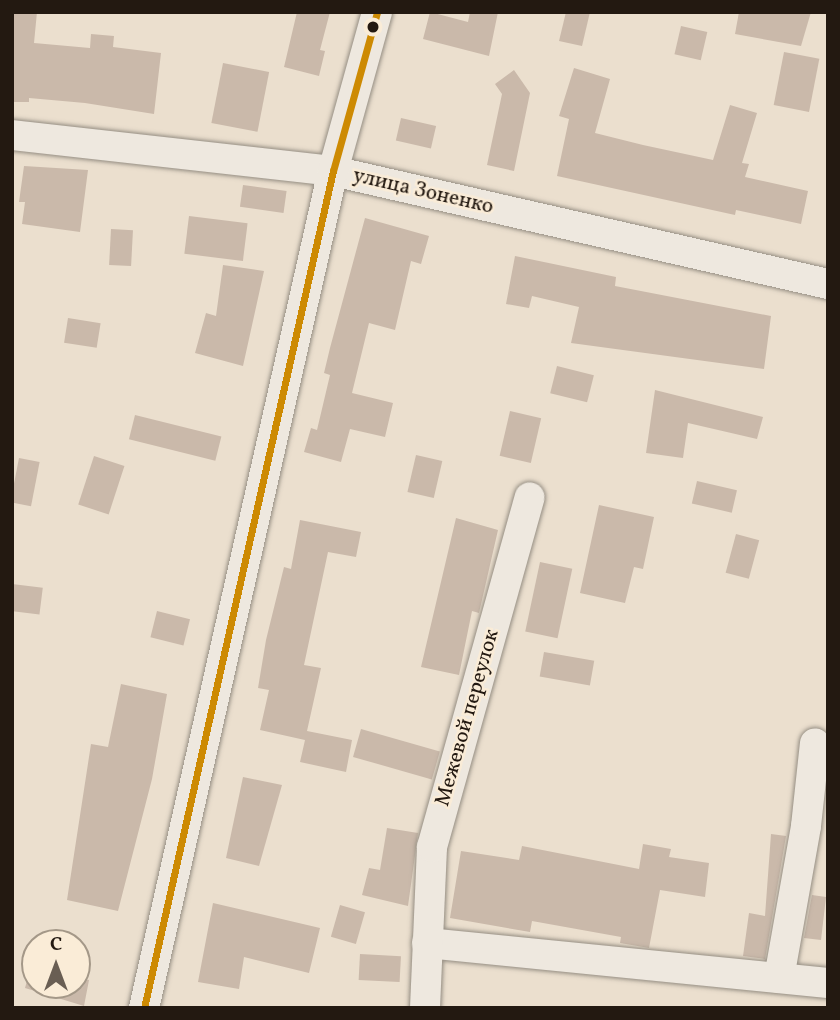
<!DOCTYPE html>
<meta charset="utf-8">
<style>
body{margin:0}
#map{position:relative;width:840px;height:1020px;overflow:hidden;background:#ebdfce;font-family:Vollkorn,serif}
div>[style]{position:absolute}
.building>*{inset:0;background:#cab9aa;transform-origin:0 0}
.roads{filter:drop-shadow(0 0 2px #958e83) drop-shadow(0 0 2px #958e83)}
.minor>*{height:30px;margin:-15px;padding:0 15px;transform-origin:15px;border-radius:15px;background:#eee8df}
.bus-1>*{height:7px;margin:-3.5px;padding:0 3.5px;transform-origin:3.5px;border-radius:3.5px;background:#cd8a03}
.dots>*{width:19px;height:19px;translate:-50% -50%;box-sizing:border-box;border:4px solid #faecd7;border-radius:50%}
span{translate:-50% -50%;white-space:nowrap;text-align:center;line-height:1.15;-webkit-text-stroke:5px #faecd7;paint-order:stroke}
.street-label{font-size:21px;color:#231911}
.frame{position:absolute;inset:0;border:14px solid #231911;pointer-events:none}
.north{position:absolute;left:21px;top:929px;width:70px;height:70px;box-sizing:border-box;background:#faecd7;border:2px solid #a49888;border-radius:50%;rotate:0deg;font-size:19px;font-weight:700;line-height:28px;text-align:center;color:#231911}
.north::after{content:'';display:block;margin:auto;width:24px;height:32px;background:#695e53;clip-path:polygon(50% 0,100% 100%,50% 72%,0 100%)}
</style>
<div id="map">
<div class="building">
<div style="clip-path:polygon(13px 12px,37px 12px,34px 43px,90px 48px,91px 34px,114px 36px,113px 47px,161px 53px,154px 114px,85px 103px,29px 98px,29px 102px,12px 102px)"></div>
<div style="clip-path:polygon(297px 12px,330px 12px,320px 50px,325px 51px,319px 76px,284px 67px)"></div>
<div style="clip-path:polygon(430px 12px,468px 22px,470px 12px,498px 12px,489px 56px,423px 39px)"></div>
<div style="clip-path:polygon(566px 12px,590px 12px,582px 46px,559px 41px)"></div>
<div style="clip-path:polygon(739px 12px,811px 12px,801px 46px,735px 34px)"></div>
<div style="left:681px;top:26px;width:27px;height:29px;rotate:13deg"></div>
<div style="left:784px;top:52px;width:36px;height:54px;rotate:11deg"></div>
<div style="left:223px;top:63px;width:47px;height:61px;rotate:11deg"></div>
<div style="clip-path:polygon(574px 68px,610px 79px,595px 133px,643px 145px,713px 160px,730px 105px,757px 113px,742px 163px,749px 164px,745px 177px,808px 191px,801px 224px,736px 210px,735px 215px,557px 176px,569px 119px,559px 116px)"></div>
<div style="clip-path:polygon(514px 70px,530px 93px,514px 171px,487px 165px,502px 94px,495px 84px)"></div>
<div style="left:401px;top:118px;width:36px;height:23px;rotate:13deg"></div>
<div style="clip-path:polygon(24px 166px,88px 170px,80px 232px,22px 224px,25px 202px,19px 202px)"></div>
<div style="left:243px;top:185px;width:44px;height:22px;rotate:8deg"></div>
<div style="left:189px;top:216px;width:59px;height:38px;rotate:7deg"></div>
<div style="clip-path:polygon(365px 218px,429px 236px,421px 264px,411px 261px,395px 330px,369px 323px,352px 393px,393px 403px,385px 437px,350px 429px,341px 462px,304px 452px,311px 428px,317px 430px,330px 375px,324px 373px,330px 348px)"></div>
<div style="left:111px;top:229px;width:22px;height:36px;rotate:3deg"></div>
<div style="clip-path:polygon(515px 256px,616px 277px,615px 286px,771px 316px,764px 369px,571px 343px,579px 307px,532px 296px,529px 308px,506px 304px)"></div>
<div style="clip-path:polygon(223px 265px,264px 271px,243px 366px,195px 353px,206px 313px,216px 316px)"></div>
<div style="left:68px;top:318px;width:33px;height:25px;rotate:9deg"></div>
<div style="left:557px;top:366px;width:38px;height:28px;rotate:14deg"></div>
<div style="clip-path:polygon(655px 390px,763px 417px,757px 439px,688px 423px,683px 458px,646px 453px)"></div>
<div style="left:510px;top:411px;width:32px;height:46px;rotate:13deg"></div>
<div style="left:135px;top:415px;width:89px;height:25px;rotate:14deg"></div>
<div style="left:416px;top:455px;width:27px;height:38px;rotate:13deg"></div>
<div style="left:94px;top:456px;width:32px;height:51px;rotate:18deg"></div>
<div style="left:19px;top:458px;width:21px;height:45px;rotate:11deg"></div>
<div style="left:697px;top:481px;width:41px;height:23px;rotate:13deg"></div>
<div style="clip-path:polygon(599px 505px,654px 517px,643px 569px,634px 567px,625px 603px,580px 593px)"></div>
<div style="clip-path:polygon(456px 518px,498px 530px,479px 613px,472px 611px,459px 675px,421px 667px)"></div>
<div style="clip-path:polygon(300px 520px,361px 532px,356px 557px,328px 552px,304px 665px,321px 668px,307px 731px,352px 740px,346px 772px,300px 762px,305px 740px,260px 730px,269px 690px,258px 688px,266px 640px,284px 567px,291px 569px)"></div>
<div style="left:736px;top:534px;width:24px;height:40px;rotate:15deg"></div>
<div style="left:540px;top:562px;width:33px;height:71px;rotate:12deg"></div>
<div style="left:12px;top:584px;width:31px;height:27px;rotate:7deg"></div>
<div style="left:157px;top:611px;width:34px;height:27px;rotate:14deg"></div>
<div style="left:544px;top:652px;width:51px;height:25px;rotate:10deg"></div>
<div style="clip-path:polygon(121px 684px,167px 694px,152px 779px,118px 911px,67px 900px,91px 744px,108px 747px)"></div>
<div style="left:361px;top:729px;width:82px;height:29px;rotate:16deg"></div>
<div style="clip-path:polygon(243px 777px,282px 785px,259px 866px,226px 858px)"></div>
<div style="clip-path:polygon(387px 828px,418px 833px,408px 906px,362px 895px,369px 868px,380px 870px)"></div>
<div style="clip-path:polygon(771px 834px,786px 836px,765px 959px,743px 956px,749px 913px,765px 916px)"></div>
<div style="clip-path:polygon(643px 844px,671px 849px,669px 857px,709px 863px,705px 897px,660px 890px,649px 948px,620px 943px,621px 937px,532px 921px,530px 932px,450px 918px,461px 851px,519px 860px,522px 846px,639px 869px)"></div>
<div style="clip-path:polygon(812px 895px,826px 897px,821px 940px,804px 938px)"></div>
<div style="clip-path:polygon(213px 903px,320px 928px,309px 973px,244px 957px,239px 989px,198px 982px)"></div>
<div style="left:340px;top:905px;width:26px;height:33px;rotate:16deg"></div>
<div style="left:360px;top:954px;width:41px;height:26px;rotate:3deg"></div>
<div style="clip-path:polygon(32px 963px,35px 985px,77px 985px,77px 977px,89px 980px,84px 1006px,25px 988px)"></div>
</div>
<div class="roads">
<div class="minor">
<div style="left:12px;top:135px;width:323px;rotate:6.4deg"></div>
<div style="left:333px;top:171px;width:508px;rotate:12.86deg"></div>
<div style="left:427px;top:943px;width:403px;rotate:5.7deg"></div>
<div style="left:779px;top:978px;width:154px;rotate:-79.9deg"></div>
<div style="left:806px;top:826px;width:83px;rotate:-83.8deg"></div>
<div style="left:144px;top:1008px;width:858px;rotate:-77.28deg"></div>
<div style="left:333px;top:171px;width:165px;rotate:-74.5deg"></div>
<div style="left:425px;top:1008px;width:161px;rotate:-87.5deg"></div>
<div style="left:432px;top:847px;width:363px;rotate:-74.4deg"></div>
</div>
</div>
<div class="bus-1">
<div style="left:144px;top:1008px;width:858px;rotate:-77.28deg"></div>
<div style="left:333px;top:171px;width:165px;rotate:-74.5deg"></div>
</div>
<div class="dots">
<div style="left:373px;top:27px;background:#231911"></div>
</div>
<div class="street-label">
<span style="left:423px;top:192px;rotate:13deg">улица Зоненко</span>
<span style="left:468px;top:718px;rotate:-74deg">Межевой переулок</span>
</div>
<div class="frame"></div>
<div class="north">С</div>
</div>
